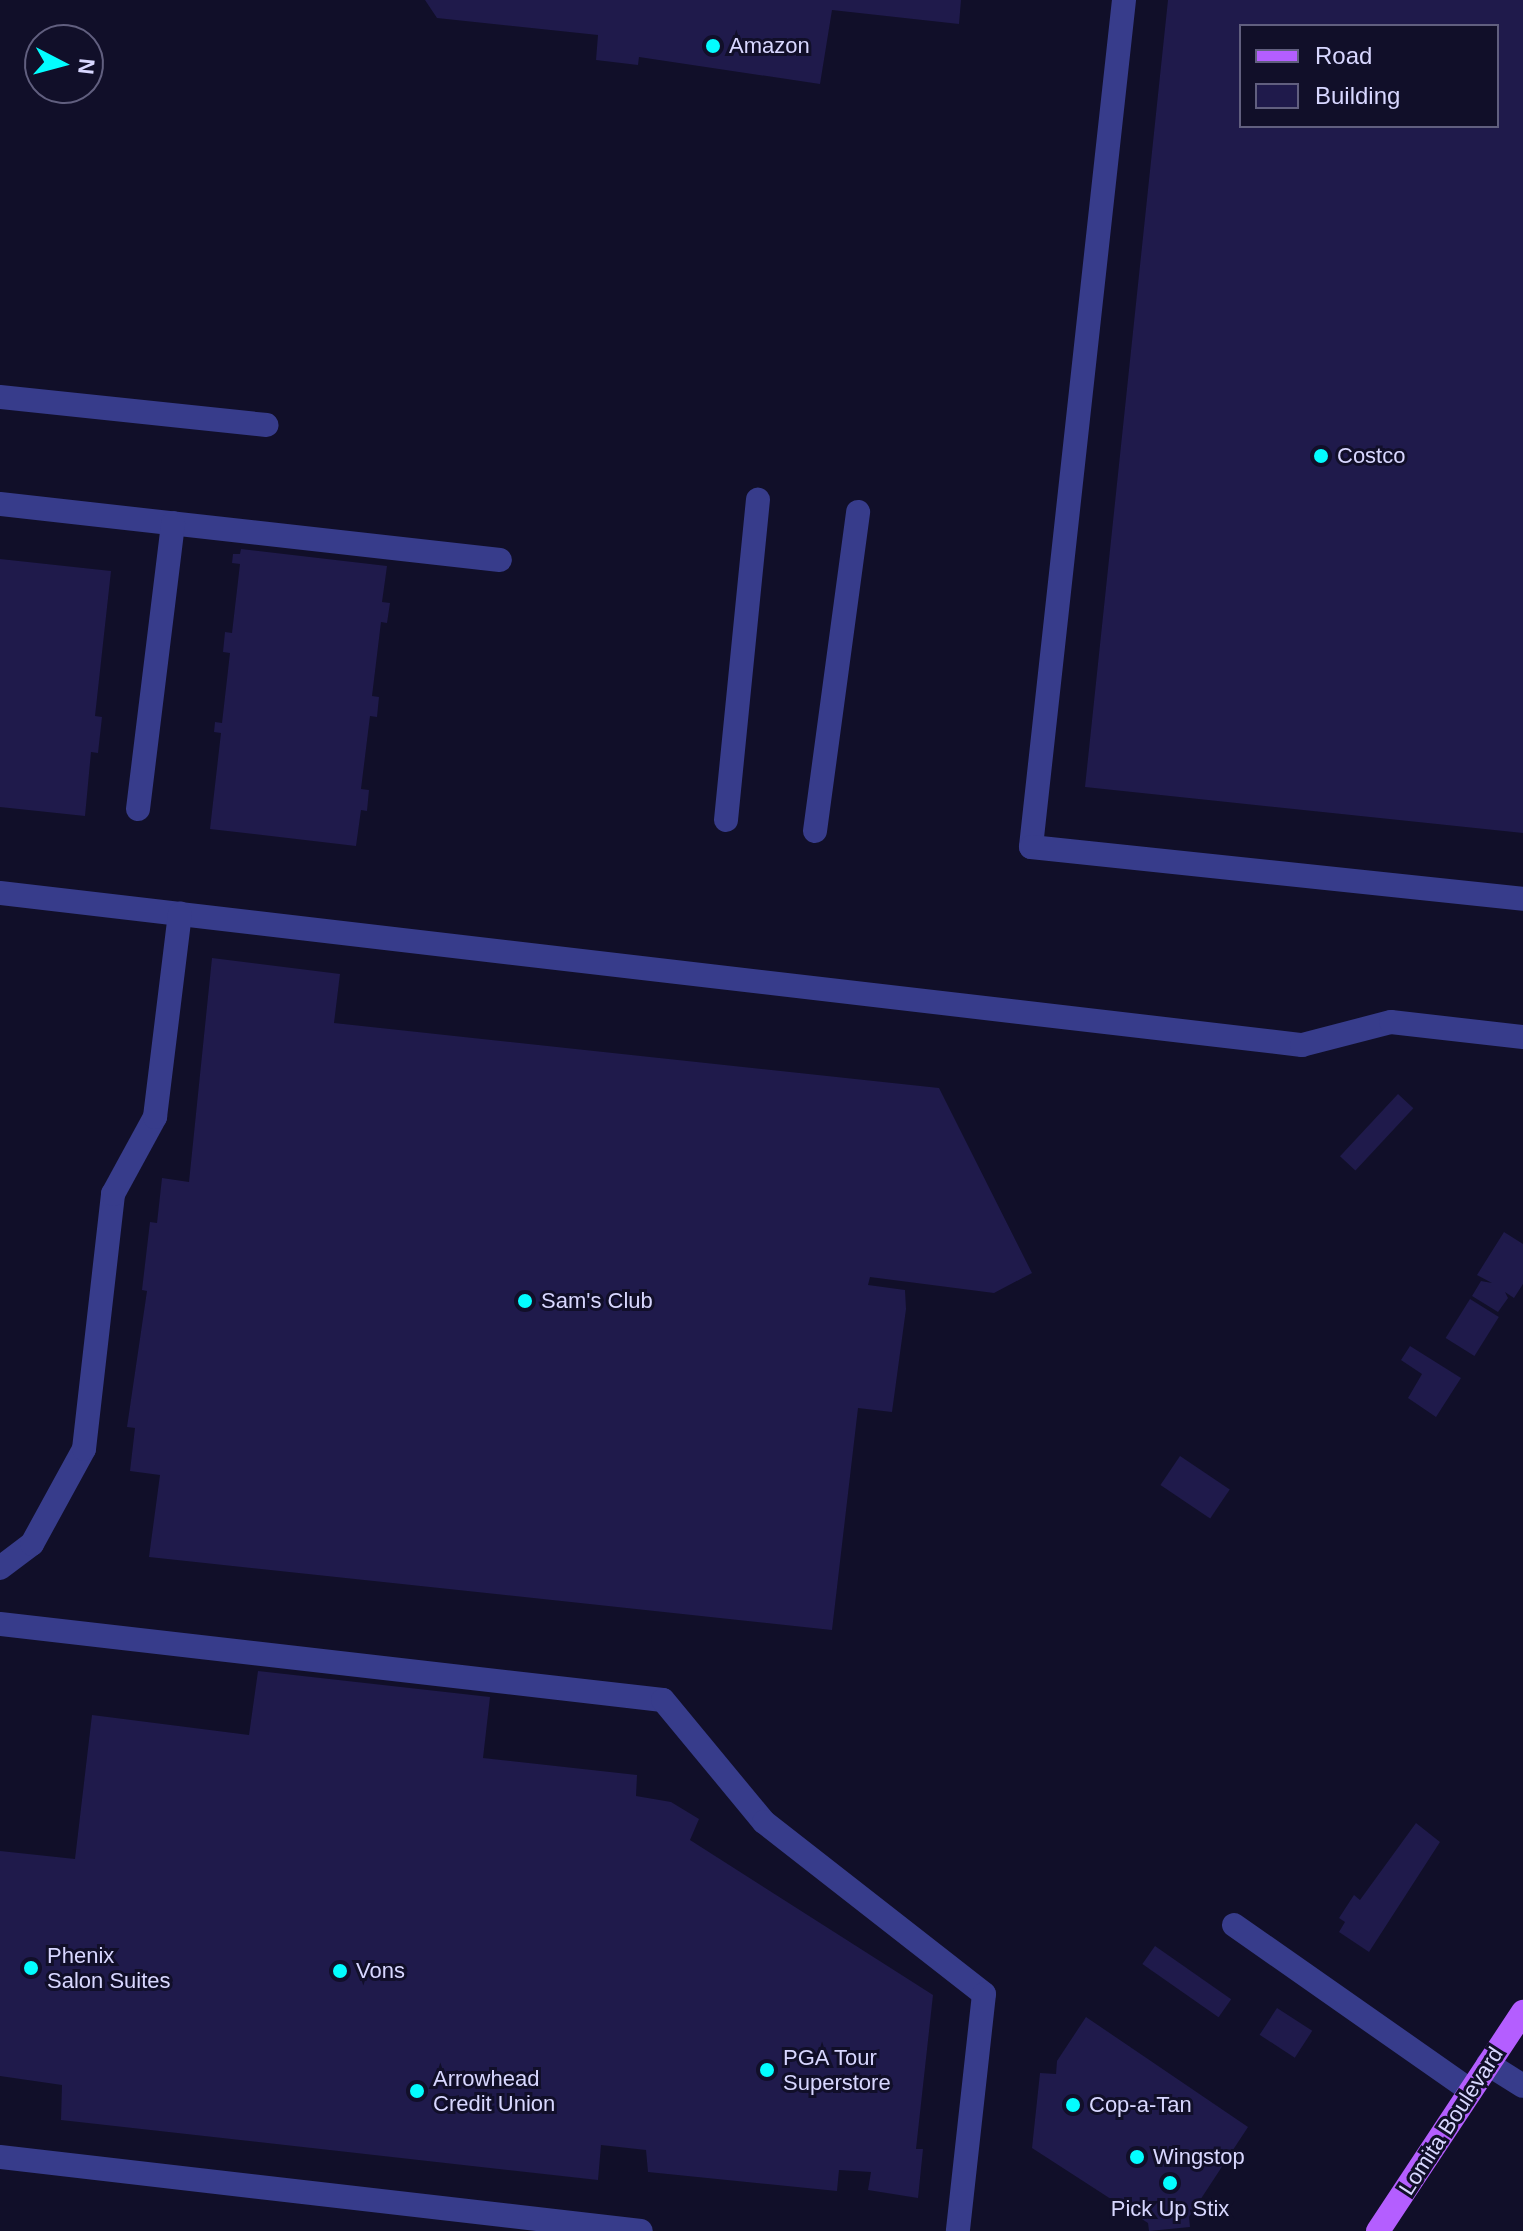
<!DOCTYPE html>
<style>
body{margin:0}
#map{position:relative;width:1523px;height:2231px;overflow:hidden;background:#110f29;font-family:Arial,sans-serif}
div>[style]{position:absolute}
.building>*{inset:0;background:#1f1a4b;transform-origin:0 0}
.minor>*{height:24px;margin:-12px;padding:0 12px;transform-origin:12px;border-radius:12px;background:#373c8b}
.major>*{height:24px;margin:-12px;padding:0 12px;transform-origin:12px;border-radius:12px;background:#b45eff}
.dots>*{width:22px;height:22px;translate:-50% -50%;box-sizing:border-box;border:4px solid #110f29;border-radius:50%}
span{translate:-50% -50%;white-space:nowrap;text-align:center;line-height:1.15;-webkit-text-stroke:6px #110f29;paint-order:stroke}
.poi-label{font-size:22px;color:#d8d7ff}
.left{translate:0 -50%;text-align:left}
.street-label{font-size:22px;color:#d8d7ff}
.legend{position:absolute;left:1239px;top:24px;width:260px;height:104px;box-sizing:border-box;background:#110f29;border:2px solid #615f7f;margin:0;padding:10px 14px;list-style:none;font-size:24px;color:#d8d7ff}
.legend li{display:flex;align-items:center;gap:16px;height:40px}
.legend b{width:40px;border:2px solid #615f7f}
.north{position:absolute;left:24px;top:24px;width:80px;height:80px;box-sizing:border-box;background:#110f29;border:2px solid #615f7f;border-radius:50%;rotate:96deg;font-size:22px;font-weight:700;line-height:32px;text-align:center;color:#d8d7ff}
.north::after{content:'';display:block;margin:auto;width:28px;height:36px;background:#03fdff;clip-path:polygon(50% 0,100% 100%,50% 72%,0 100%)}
</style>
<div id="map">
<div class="building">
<div style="clip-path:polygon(425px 0,961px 0,959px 24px,832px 10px,820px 84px,639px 57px,638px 65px,596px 60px,598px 35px,437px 18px)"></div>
<div style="clip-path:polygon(evenodd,1168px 0,1523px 0,1523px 833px,1085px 787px,1168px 0,1241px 26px,1497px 26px,1497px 126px,1241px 126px,1241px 26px)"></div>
<div style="clip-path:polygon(241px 549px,387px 566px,382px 602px,390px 603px,387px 623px,381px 622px,372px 696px,379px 697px,377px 717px,370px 716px,361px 789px,369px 790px,367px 811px,361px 810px,356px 846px,210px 829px,221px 733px,214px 732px,215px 722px,222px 723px,230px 653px,223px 652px,225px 632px,232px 633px,240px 564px,232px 563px,233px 554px,240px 554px)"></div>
<div style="clip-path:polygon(0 559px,111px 571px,95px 716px,102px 717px,98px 753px,91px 752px,85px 816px,0 807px)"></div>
<div style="clip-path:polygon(212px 958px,340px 974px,334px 1023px,939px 1088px,1032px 1273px,994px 1293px,870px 1277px,868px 1285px,905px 1290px,906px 1309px,892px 1412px,858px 1408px,832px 1630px,149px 1557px,160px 1475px,130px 1471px,135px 1428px,127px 1427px,147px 1291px,142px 1290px,150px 1222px,157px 1223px,162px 1178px,189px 1182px)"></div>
<div style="left:1398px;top:1094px;width:21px;height:85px;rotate:43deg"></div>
<div style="clip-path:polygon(1504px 1232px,1523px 1244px,1523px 1284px,1514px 1298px,1505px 1292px,1508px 1298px,1498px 1312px,1472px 1296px,1481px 1281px,1492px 1283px,1477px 1275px)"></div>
<div style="left:1470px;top:1299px;width:34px;height:46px;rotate:32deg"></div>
<div style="clip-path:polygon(1410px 1346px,1461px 1378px,1436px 1417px,1408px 1398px,1422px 1374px,1401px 1360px)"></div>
<div style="left:1180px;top:1456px;width:60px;height:35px;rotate:34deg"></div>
<div style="clip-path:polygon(258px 1671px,490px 1697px,483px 1758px,637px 1775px,636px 1796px,671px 1802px,699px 1819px,690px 1840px,933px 1995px,916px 2149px,923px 2149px,918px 2198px,868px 2190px,871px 2172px,839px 2170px,837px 2191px,648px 2172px,646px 2150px,601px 2145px,598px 2180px,61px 2120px,62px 2085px,0 2076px,0 1851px,75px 1859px,92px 1715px,249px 1735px)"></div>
<div style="clip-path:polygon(1416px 1823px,1440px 1842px,1369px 1952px,1339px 1932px,1345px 1922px,1339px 1918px,1354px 1895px,1360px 1900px)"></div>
<div style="left:1155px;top:1946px;width:93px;height:22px;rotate:35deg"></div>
<div style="left:1277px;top:2008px;width:42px;height:32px;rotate:33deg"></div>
<div style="clip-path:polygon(1086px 2017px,1248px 2127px,1189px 2217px,1190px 2227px,1149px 2231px,1148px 2223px,1032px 2148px,1040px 2073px,1056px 2074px,1057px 2061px)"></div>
</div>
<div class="minor">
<div style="left:1124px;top:0;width:852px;rotate:96.27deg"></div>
<div style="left:1031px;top:847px;width:495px;rotate:6deg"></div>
<div style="left:0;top:397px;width:268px;rotate:6deg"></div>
<div style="left:0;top:504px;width:503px;rotate:6.39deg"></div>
<div style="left:138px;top:809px;width:288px;rotate:-83deg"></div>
<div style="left:726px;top:820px;width:322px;rotate:-84.3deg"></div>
<div style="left:815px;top:831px;width:322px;rotate:-82.3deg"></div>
<div style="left:0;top:893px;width:1311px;rotate:6.66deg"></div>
<div style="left:1302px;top:1045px;width:92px;rotate:-14.5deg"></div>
<div style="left:1391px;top:1022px;width:133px;rotate:6.5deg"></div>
<div style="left:0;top:1568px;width:40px;rotate:-37deg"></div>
<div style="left:32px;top:1544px;width:108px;rotate:-61.3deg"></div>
<div style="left:84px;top:1449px;width:257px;rotate:-83.5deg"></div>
<div style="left:113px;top:1194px;width:88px;rotate:-61.4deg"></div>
<div style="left:155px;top:1117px;width:205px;rotate:-83deg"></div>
<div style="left:0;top:1624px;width:667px;rotate:6.54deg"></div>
<div style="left:663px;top:1700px;width:158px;rotate:50.4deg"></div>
<div style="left:764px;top:1822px;width:279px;rotate:38deg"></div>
<div style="left:984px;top:1994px;width:238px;rotate:96.3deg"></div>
<div style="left:1234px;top:1925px;width:289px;rotate:35deg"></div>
<div style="left:1488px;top:2064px;width:41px;rotate:32.2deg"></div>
<div style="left:0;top:2157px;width:645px;rotate:6.59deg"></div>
</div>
<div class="major">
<div style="left:1378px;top:2231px;width:263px;rotate:-56.5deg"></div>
</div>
<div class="dots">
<div style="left:713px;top:46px;background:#03fdff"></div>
<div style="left:1321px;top:456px;background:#03fdff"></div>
<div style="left:525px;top:1301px;background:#03fdff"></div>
<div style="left:31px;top:1968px;background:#03fdff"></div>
<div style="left:340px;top:1971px;background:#03fdff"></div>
<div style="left:767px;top:2070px;background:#03fdff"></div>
<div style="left:417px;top:2091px;background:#03fdff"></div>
<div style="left:1073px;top:2105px;background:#03fdff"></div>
<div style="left:1137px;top:2157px;background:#03fdff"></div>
<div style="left:1170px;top:2183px;background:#03fdff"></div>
</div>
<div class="poi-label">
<span class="left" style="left:729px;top:46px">Amazon</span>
<span class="left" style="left:1337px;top:456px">Costco</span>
<span class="left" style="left:541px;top:1301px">Sam's Club</span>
<span class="left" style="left:47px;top:1968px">Phenix<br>Salon Suites</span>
<span class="left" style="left:356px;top:1971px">Vons</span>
<span class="left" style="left:783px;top:2070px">PGA Tour<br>Superstore</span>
<span class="left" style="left:433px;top:2091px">Arrowhead<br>Credit Union</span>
<span class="left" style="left:1089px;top:2105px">Cop-a-Tan</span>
<span class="left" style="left:1153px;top:2157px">Wingstop</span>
<span style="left:1170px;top:2209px">Pick Up Stix</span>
</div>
<div class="street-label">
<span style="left:1451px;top:2121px;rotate:-57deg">Lomita Boulevard</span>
</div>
<ul class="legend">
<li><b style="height:10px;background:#b45eff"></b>Road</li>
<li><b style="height:22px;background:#1f1a4b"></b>Building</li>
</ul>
<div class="north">N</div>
</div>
